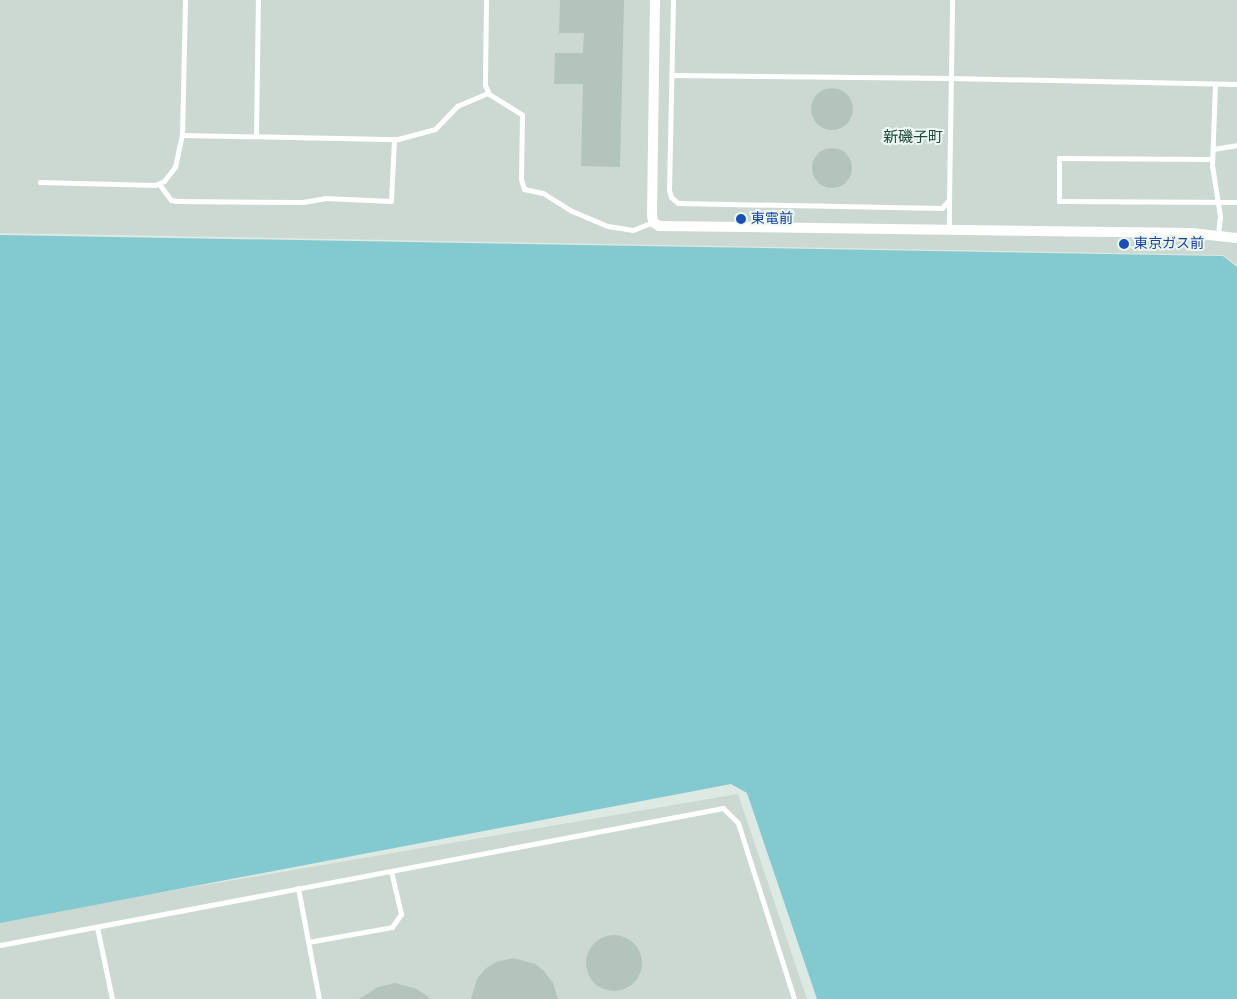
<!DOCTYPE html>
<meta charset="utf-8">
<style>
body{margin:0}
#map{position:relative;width:1237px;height:999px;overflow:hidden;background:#dde9e3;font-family:"Source Sans 3","Noto Sans JP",sans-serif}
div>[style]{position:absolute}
.built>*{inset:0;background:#cbd9d2}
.water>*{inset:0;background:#83c9d0}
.building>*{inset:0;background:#b2c4bc}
.round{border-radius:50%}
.service>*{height:5px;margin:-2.5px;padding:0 2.5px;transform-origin:2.5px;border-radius:2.5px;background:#fff}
.minor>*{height:10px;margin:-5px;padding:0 5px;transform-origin:5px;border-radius:5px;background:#fff}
.dots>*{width:14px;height:14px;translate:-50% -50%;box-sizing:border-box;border:2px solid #edf6f1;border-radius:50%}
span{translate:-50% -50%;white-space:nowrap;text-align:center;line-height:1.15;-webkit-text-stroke:4px #edf6f1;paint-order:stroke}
.transit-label{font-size:14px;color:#164399}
.left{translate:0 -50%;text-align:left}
.neighbourhood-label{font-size:15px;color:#1b4a3c}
</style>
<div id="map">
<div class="built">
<div style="clip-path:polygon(0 0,1237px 0,1237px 265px,1223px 255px,0 233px)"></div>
<div style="clip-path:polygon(738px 794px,807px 999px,0 999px,0 920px)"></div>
</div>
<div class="water">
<div style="clip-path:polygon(0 235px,1223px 256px,1237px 267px,1237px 999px,817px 999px,747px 793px,731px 784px,0 923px)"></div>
</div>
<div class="building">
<div style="clip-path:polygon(560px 0,624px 0,620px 167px,581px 166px,583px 84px,554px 84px,555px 53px,583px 53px,584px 33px,559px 33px)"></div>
<div class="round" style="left:811px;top:88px;width:42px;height:42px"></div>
<div class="round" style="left:812px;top:148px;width:40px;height:40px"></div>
<div class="round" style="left:586px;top:935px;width:56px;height:56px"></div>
<div style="clip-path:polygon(513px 958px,535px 964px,543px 970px,553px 983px,558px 999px,471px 999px,477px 979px,485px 969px,496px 962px)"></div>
<div style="clip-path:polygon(395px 983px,417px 989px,431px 999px,359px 999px,378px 987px)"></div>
</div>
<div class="service">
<div style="left:486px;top:0;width:85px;rotate:90.7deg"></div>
<div style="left:485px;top:85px;width:10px;rotate:66deg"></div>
<div style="left:489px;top:94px;width:39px;rotate:32deg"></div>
<div style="left:522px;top:115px;width:64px;rotate:90.9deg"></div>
<div style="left:521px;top:179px;width:10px;rotate:73deg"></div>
<div style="left:524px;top:189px;width:19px;rotate:12deg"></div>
<div style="left:543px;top:193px;width:34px;rotate:32deg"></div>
<div style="left:572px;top:211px;width:39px;rotate:23deg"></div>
<div style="left:608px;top:226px;width:25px;rotate:9deg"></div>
<div style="left:633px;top:230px;width:22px;rotate:-22deg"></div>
<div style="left:673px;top:0;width:190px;rotate:91.2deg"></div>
<div style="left:669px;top:190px;width:7px;rotate:74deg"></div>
<div style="left:671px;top:197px;width:9px;rotate:41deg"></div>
<div style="left:678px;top:203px;width:264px;rotate:1.1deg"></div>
<div style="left:942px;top:208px;width:11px;rotate:-49deg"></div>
<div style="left:949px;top:200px;width:200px;rotate:-89.1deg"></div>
<div style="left:672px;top:75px;width:279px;rotate:0.6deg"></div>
<div style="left:951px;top:78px;width:286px;rotate:1.2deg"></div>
<div style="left:1215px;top:84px;width:81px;rotate:92.1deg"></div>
<div style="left:1212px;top:165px;width:52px;rotate:81.1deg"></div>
<div style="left:1220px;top:216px;width:19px;rotate:96deg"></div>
<div style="left:182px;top:135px;width:216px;rotate:1.1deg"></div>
<div style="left:398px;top:139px;width:38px;rotate:-15deg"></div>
<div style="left:435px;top:129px;width:32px;rotate:-46deg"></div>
<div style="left:457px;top:106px;width:34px;rotate:-23deg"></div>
<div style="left:256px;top:136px;width:136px;rotate:-89.2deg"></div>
<div style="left:1213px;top:149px;width:24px;rotate:-9deg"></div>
<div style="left:1212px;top:159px;width:153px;rotate:-179.6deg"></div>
<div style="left:1059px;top:158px;width:43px;rotate:90deg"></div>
<div style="left:1059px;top:201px;width:178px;rotate:0.3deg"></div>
<div style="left:40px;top:182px;width:115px;rotate:1.5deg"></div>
<div style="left:155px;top:185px;width:10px;rotate:-24deg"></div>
<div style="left:164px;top:181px;width:18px;rotate:-52deg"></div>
<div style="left:175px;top:167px;width:33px;rotate:-78deg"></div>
<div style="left:182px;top:135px;width:135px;rotate:-88.7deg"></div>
<div style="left:159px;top:184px;width:20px;rotate:53deg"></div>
<div style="left:171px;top:200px;width:6px;rotate:9deg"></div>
<div style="left:177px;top:201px;width:126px;rotate:0.5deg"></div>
<div style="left:303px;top:202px;width:22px;rotate:-10deg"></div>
<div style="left:325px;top:198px;width:66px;rotate:2.6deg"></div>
<div style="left:391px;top:201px;width:62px;rotate:-87.2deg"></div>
<div style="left:949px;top:230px;width:27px;rotate:-90deg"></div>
<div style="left:298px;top:888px;width:113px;rotate:79.3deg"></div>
<div style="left:97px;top:927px;width:74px;rotate:78.2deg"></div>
<div style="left:308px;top:942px;width:85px;rotate:-10.1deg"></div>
<div style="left:392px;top:927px;width:16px;rotate:-55deg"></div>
<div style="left:401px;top:914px;width:44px;rotate:-103.1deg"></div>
<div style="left:0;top:945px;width:736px;rotate:-10.73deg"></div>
<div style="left:723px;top:808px;width:21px;rotate:45deg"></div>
<div style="left:738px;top:823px;width:185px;rotate:72.3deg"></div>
</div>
<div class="minor">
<div style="left:655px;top:0;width:215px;rotate:90.8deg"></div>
<div style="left:652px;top:215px;width:7px;rotate:82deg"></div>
<div style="left:653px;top:222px;width:7px;rotate:34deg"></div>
<div style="left:659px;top:226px;width:532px;rotate:0.75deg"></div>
<div style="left:1191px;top:233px;width:46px;rotate:6.2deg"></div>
</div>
<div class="dots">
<div style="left:741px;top:219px;background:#1a4fb4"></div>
<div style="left:1124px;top:244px;background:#1a4fb4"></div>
</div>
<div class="transit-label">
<span class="left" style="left:751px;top:219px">東電前</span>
<span class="left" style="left:1134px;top:244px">東京ガス前</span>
</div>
<div class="neighbourhood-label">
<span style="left:913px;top:138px">新磯子町</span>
</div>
</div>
